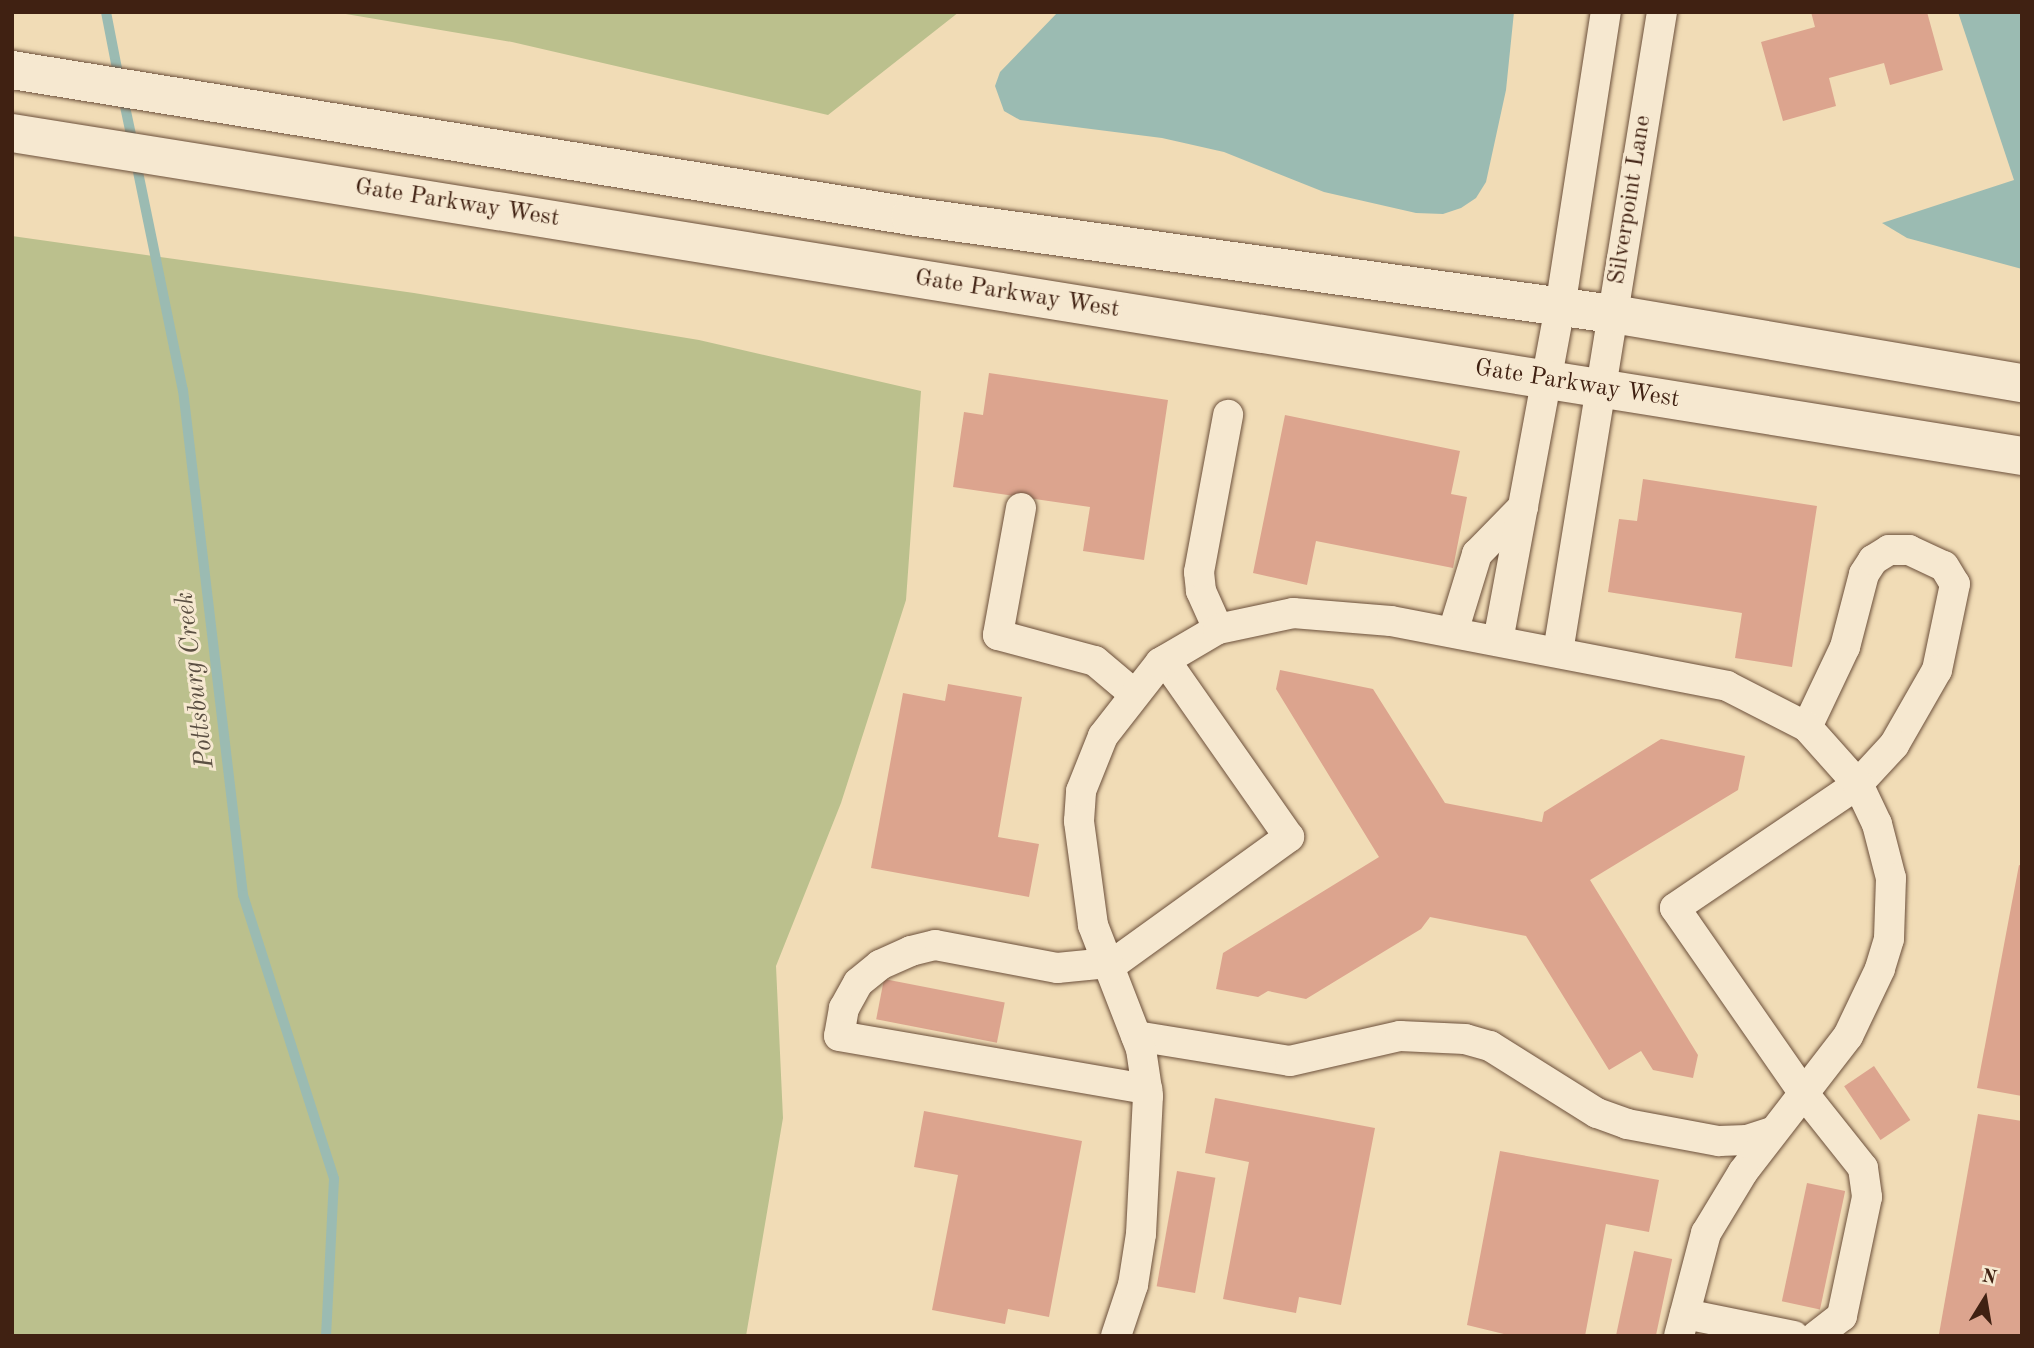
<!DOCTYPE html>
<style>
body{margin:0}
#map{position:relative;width:2034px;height:1348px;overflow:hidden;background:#f1dcb6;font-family:"Old Standard TT",serif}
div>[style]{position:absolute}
.green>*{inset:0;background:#bbc08d}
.water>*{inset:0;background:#9bbbb2}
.stream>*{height:10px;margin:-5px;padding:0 5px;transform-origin:5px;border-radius:5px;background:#9bbbb2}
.building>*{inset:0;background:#dca48e;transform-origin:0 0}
.roads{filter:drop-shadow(0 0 2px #6c503b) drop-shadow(0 0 2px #6c503b)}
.minor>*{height:30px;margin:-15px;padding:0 15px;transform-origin:15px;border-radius:15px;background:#f6e8d0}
.secondary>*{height:38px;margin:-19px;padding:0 19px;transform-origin:19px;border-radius:19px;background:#f6e8d0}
span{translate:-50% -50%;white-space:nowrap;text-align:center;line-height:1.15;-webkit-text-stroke:6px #f6e8d0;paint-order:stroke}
.street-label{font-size:24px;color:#402112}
.water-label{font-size:26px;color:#5b4f42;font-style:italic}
.frame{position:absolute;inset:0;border:14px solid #402112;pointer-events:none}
.north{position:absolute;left:1950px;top:1264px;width:70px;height:70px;-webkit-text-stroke:5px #f6e8d0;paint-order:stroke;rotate:11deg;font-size:19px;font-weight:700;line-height:28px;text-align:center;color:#402112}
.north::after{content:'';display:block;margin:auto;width:24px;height:32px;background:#402112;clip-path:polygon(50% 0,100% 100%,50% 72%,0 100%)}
</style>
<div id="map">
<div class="green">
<div style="clip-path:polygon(334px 12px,959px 12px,828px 115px,512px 42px)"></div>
<div style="clip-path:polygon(12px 236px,414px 293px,699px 340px,921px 391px,906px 600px,841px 803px,776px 966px,783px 1118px,746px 1336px,12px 1336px)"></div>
</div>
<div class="water">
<div style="clip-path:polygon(1058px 12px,1514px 12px,1506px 90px,1486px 182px,1476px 198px,1461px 208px,1443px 214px,1416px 213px,1324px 192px,1224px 152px,1162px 138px,1020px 120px,1004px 111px,995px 86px,1000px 72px)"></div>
<div style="clip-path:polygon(1958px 12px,2022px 12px,2022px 269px,1907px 238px,1882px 223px,2014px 180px)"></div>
</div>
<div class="stream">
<div style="left:106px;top:12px;width:68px;rotate:79deg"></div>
<div style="left:123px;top:97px;width:48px;rotate:78deg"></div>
<div style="left:136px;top:162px;width:233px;rotate:78.4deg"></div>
<div style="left:183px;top:390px;width:509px;rotate:83.22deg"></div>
<div style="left:243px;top:895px;width:298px;rotate:72.2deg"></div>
<div style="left:334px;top:1179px;width:157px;rotate:92.9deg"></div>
</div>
<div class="building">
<div style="clip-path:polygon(1811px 12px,1927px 12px,1943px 70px,1890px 85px,1884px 63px,1829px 78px,1836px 106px,1783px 121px,1761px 42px,1815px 27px)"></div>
<div style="clip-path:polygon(989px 373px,1168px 400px,1144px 560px,1083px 551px,1090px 507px,953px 487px,964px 412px,983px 415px)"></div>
<div style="clip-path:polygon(1285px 415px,1460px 451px,1451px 494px,1467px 497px,1453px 568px,1316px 541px,1307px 585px,1253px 573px)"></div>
<div style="clip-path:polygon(1643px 479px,1817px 506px,1792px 667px,1735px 658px,1742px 613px,1608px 592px,1619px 519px,1637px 521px)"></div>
<div style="clip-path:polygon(1280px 670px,1373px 689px,1445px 803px,1542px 822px,1544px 812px,1661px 739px,1745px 756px,1738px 790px,1590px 880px,1698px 1055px,1693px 1078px,1653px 1070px,1641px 1051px,1609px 1070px,1526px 936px,1430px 917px,1421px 929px,1306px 999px,1268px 991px,1258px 997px,1216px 989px,1223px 953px,1379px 857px,1276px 689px)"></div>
<div style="clip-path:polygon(948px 684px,1022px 697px,998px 837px,1039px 844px,1029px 897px,871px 868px,903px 693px,945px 701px)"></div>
<div style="clip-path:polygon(2019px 865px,2022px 866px,2022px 1096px,1977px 1088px)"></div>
<div style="left:884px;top:979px;width:123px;height:41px;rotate:11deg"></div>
<div style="left:1874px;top:1066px;width:65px;height:36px;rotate:56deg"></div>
<div style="clip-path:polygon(1215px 1098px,1375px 1128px,1341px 1305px,1299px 1297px,1296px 1313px,1223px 1299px,1249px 1162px,1205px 1153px)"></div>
<div style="clip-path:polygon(924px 1111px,1082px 1141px,1049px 1317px,1008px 1309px,1005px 1324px,932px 1310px,958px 1175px,914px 1167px)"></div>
<div style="clip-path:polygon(1978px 1114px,2022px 1121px,2022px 1336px,1939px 1334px)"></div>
<div style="clip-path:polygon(1500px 1151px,1659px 1180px,1649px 1232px,1606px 1224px,1585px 1336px,1512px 1336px,1467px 1325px)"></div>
<div style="left:1177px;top:1171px;width:39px;height:117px;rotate:10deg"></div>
<div style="left:1807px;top:1183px;width:39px;height:121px;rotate:12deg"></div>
<div style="left:1634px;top:1251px;width:39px;height:87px;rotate:12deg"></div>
</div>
<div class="roads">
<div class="minor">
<div style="left:1021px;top:508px;width:129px;rotate:100.3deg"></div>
<div style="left:998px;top:635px;width:100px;rotate:15deg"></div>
<div style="left:1095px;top:661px;width:50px;rotate:40.1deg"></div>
<div style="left:1218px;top:629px;width:42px;rotate:-114.1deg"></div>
<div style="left:1201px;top:591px;width:19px;rotate:-96deg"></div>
<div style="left:1199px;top:572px;width:160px;rotate:-79.5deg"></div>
<div style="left:1453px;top:632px;width:82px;rotate:-72.9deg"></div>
<div style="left:1477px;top:554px;width:66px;rotate:-45.6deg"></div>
<div style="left:1498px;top:641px;width:339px;rotate:-79.5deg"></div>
<div style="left:1560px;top:308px;width:300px;rotate:-81.2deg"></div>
<div style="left:1558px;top:652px;width:648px;rotate:-80.77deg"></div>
<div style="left:1807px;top:727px;width:89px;rotate:-64.6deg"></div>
<div style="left:1845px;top:647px;width:75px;rotate:-75.4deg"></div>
<div style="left:1864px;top:574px;width:17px;rotate:-57deg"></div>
<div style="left:1873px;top:560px;width:19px;rotate:-32deg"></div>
<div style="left:1889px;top:550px;width:20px"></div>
<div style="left:1909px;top:550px;width:38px;rotate:25deg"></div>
<div style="left:1944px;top:566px;width:21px;rotate:59deg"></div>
<div style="left:1955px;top:584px;width:88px;rotate:101.8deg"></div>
<div style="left:1937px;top:670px;width:86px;rotate:119.8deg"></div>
<div style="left:1894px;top:745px;width:53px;rotate:132.7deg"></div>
<div style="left:1858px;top:784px;width:221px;rotate:145.9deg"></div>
<div style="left:1675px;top:908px;width:228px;rotate:55.2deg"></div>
<div style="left:1805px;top:1095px;width:93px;rotate:51.5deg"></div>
<div style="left:1863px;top:1168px;width:29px;rotate:82deg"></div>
<div style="left:1867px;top:1197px;width:122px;rotate:101.9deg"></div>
<div style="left:1842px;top:1316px;width:33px;rotate:142deg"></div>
<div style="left:1108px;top:963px;width:51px;rotate:174.4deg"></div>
<div style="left:1057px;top:968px;width:124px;rotate:-169.3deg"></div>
<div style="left:935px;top:945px;width:25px;rotate:166deg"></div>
<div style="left:911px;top:951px;width:34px;rotate:156deg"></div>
<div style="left:880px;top:965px;width:28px;rotate:141deg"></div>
<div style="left:858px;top:983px;width:29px;rotate:119deg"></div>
<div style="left:844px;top:1008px;width:28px;rotate:100deg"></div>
<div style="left:839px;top:1036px;width:313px;rotate:9.8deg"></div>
<div style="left:1110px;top:966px;width:221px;rotate:-35.8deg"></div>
<div style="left:1289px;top:837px;width:216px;rotate:-125deg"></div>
<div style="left:1136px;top:1036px;width:156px;rotate:9.2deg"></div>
<div style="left:1290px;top:1061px;width:113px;rotate:-12.8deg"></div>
<div style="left:1400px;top:1036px;width:65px;rotate:2.6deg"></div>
<div style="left:1465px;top:1039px;width:26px;rotate:16deg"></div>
<div style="left:1490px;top:1046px;width:126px;rotate:32.1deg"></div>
<div style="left:1597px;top:1113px;width:32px;rotate:20deg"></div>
<div style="left:1627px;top:1124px;width:94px;rotate:10.5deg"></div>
<div style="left:1719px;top:1141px;width:28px;rotate:-2deg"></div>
<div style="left:1747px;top:1140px;width:26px;rotate:-18deg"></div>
<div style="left:1685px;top:1314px;width:111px;rotate:11.4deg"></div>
<div style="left:1116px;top:1336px;width:54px;rotate:-71.6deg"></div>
<div style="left:1133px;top:1285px;width:52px;rotate:-81.1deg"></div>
<div style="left:1141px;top:1234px;width:138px;rotate:-87.1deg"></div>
<div style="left:1148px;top:1096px;width:48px;rotate:-98.5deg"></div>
<div style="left:1141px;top:1049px;width:133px;rotate:-111.2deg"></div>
<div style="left:1093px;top:925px;width:105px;rotate:-97.7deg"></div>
<div style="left:1079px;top:821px;width:30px;rotate:-86deg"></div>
<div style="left:1081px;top:791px;width:59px;rotate:-68.2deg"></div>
<div style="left:1103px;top:736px;width:93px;rotate:-52deg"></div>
<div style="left:1160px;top:663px;width:67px;rotate:-30.4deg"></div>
<div style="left:1218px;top:629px;width:77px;rotate:-12deg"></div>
<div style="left:1293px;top:613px;width:98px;rotate:4.7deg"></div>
<div style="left:1391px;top:621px;width:342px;rotate:10.9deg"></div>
<div style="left:1727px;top:686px;width:90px;rotate:27.1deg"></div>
<div style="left:1807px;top:727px;width:76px;rotate:48.2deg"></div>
<div style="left:1858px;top:784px;width:44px;rotate:64.6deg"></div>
<div style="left:1877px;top:824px;width:56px;rotate:75.5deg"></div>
<div style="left:1891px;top:878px;width:61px;rotate:91.9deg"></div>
<div style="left:1889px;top:939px;width:31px;rotate:107deg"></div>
<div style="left:1880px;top:969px;width:74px;rotate:115.5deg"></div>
<div style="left:1848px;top:1036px;width:172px;rotate:127.7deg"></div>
<div style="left:1743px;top:1172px;width:71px;rotate:121.2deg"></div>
<div style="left:1706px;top:1233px;width:106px;rotate:104.7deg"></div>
</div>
<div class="secondary">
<div style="left:12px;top:70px;width:910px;rotate:9.23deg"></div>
<div style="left:910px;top:216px;width:710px;rotate:7.94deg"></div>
<div style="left:1613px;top:314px;width:415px;rotate:9.6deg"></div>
<div style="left:12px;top:133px;width:2036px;rotate:9.13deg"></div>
</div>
</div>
<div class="street-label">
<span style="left:1631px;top:200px;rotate:-81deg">Silverpoint Lane</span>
<span style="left:457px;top:204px;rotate:9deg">Gate Parkway West</span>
<span style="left:1017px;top:295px;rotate:9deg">Gate Parkway West</span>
<span style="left:1577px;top:385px;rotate:9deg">Gate Parkway West</span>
</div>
<div class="water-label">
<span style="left:196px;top:680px;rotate:-97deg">Pottsburg Creek</span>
</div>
<div class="frame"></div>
<div class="north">N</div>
</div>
